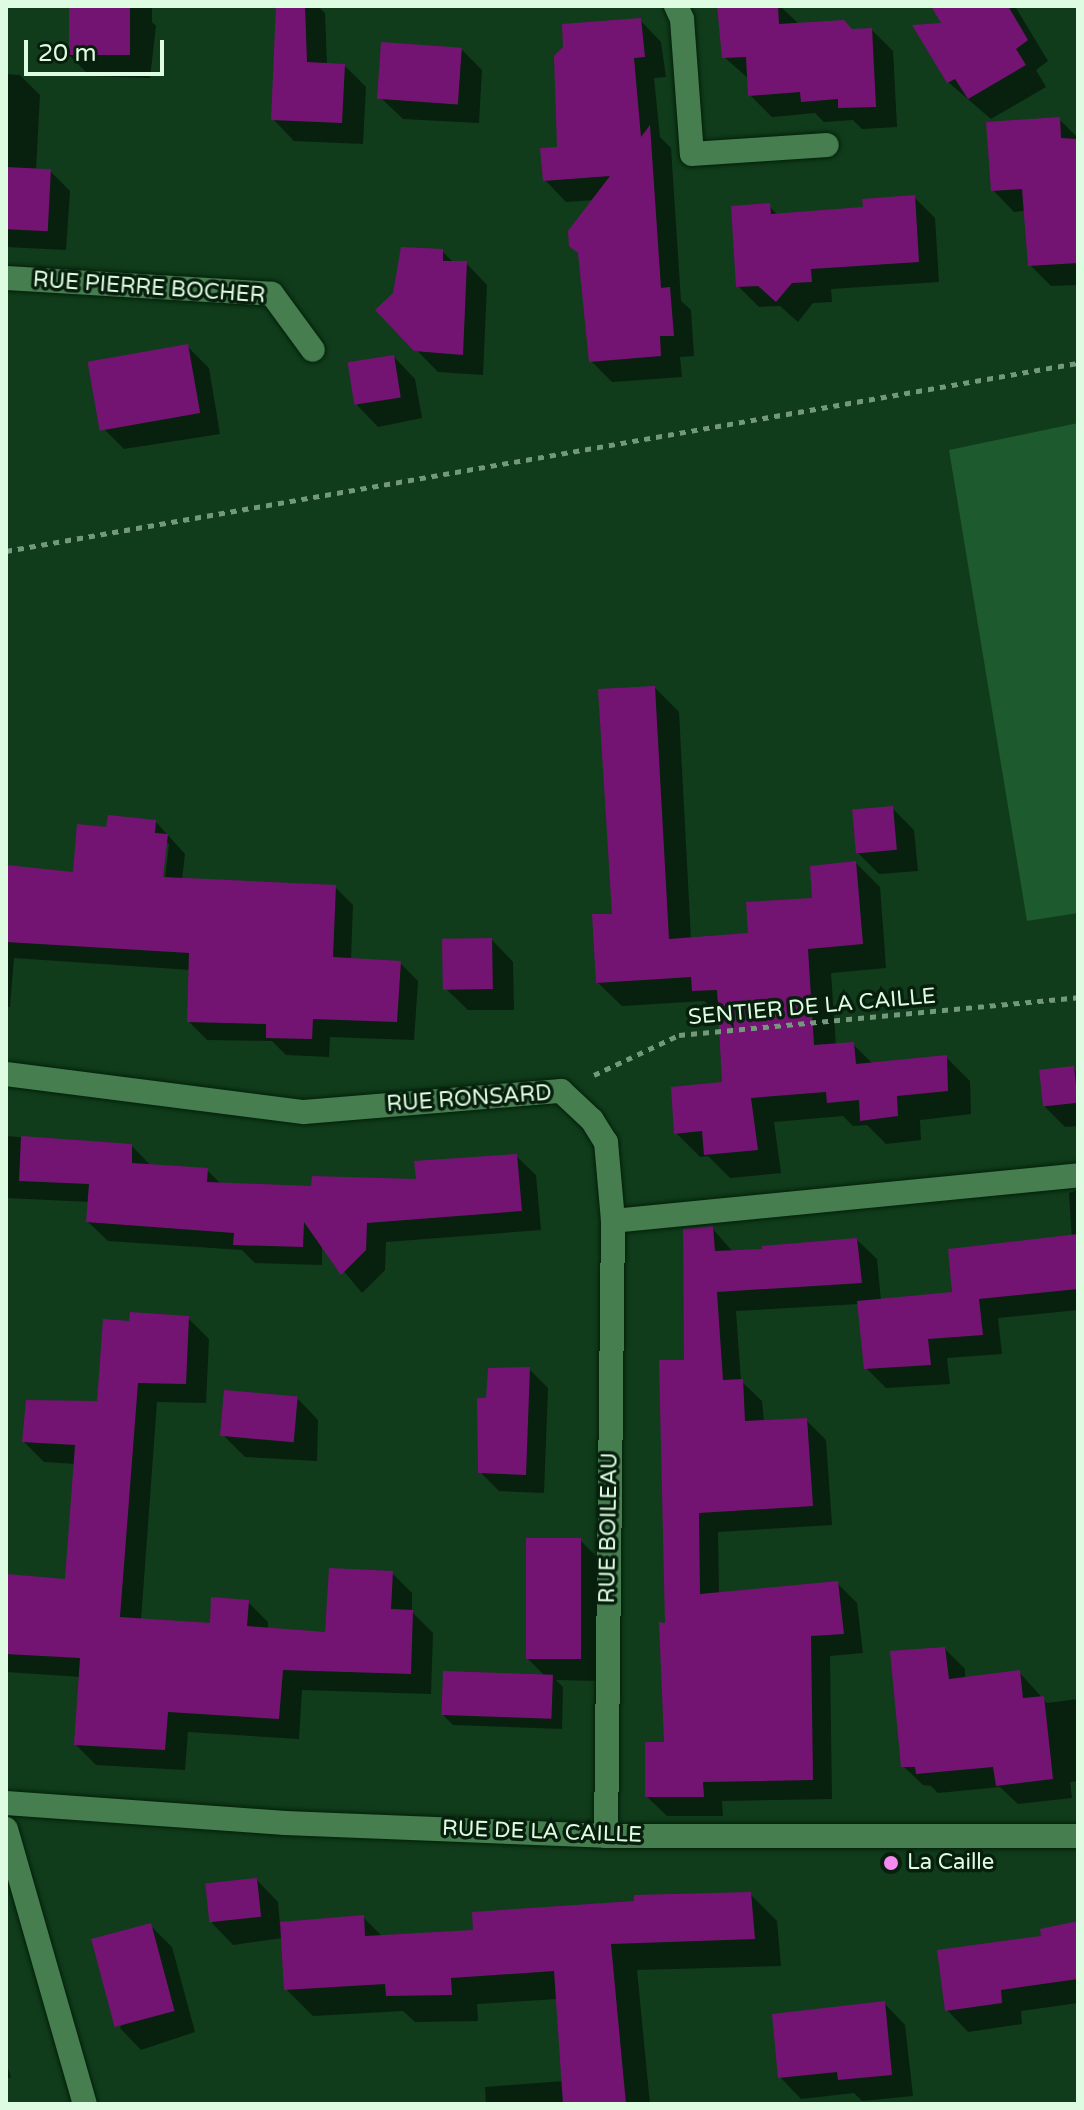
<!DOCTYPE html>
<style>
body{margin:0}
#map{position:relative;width:1084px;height:2110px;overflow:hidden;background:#103c1b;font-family:"Varela Round",sans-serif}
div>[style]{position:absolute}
.green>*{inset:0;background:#1d5a2d}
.shadow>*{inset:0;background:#0007}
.building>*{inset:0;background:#741472;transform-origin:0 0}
.path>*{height:5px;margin-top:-2.5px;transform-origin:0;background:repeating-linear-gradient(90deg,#73987b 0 6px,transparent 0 12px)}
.roads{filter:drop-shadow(0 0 2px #03200a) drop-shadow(0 0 2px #03200a)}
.minor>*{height:24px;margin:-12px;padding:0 12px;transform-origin:12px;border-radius:12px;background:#467e50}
.dots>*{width:22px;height:22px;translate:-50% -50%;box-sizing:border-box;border:4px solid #081f0d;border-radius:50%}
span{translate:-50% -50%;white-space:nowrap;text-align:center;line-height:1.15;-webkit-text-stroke:7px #081f0d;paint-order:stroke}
.street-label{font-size:22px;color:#defce2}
.poi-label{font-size:22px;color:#defce2}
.left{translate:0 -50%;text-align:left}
.frame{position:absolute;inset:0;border:8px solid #defce2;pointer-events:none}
.scale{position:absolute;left:24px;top:40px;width:140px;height:36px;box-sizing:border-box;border:4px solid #defce2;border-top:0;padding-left:10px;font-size:24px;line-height:28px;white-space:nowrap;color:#defce2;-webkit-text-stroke:6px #081f0d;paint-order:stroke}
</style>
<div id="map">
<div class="green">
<div style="clip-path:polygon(1078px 423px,1078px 913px,1027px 921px,949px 450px)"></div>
</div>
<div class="shadow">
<div style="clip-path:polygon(71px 6px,152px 6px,152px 22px,156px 26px,150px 78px,90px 76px,69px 55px)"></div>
<div style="clip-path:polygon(278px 6px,318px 6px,325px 13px,327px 65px,345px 66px,366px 87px,363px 144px,294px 141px,273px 119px)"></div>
<div style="clip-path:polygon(719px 6px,780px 6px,799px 24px,852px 31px,872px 30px,893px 51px,897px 127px,862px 129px,853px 120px,824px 122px,815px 113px,772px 117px,750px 95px,749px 79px,724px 57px)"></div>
<div style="clip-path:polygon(933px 6px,1015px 6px,1048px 61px,1036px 70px,1046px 87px,991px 119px,948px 82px,944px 24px)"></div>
<div style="clip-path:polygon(640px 20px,661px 42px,666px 77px,654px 78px,660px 137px,671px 148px,681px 301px,691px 310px,694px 356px,680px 357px,682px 377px,612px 382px,591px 361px,594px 200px,566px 202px,545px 180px,559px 148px)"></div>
<div style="clip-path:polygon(461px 49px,482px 70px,479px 123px,403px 119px,381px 98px)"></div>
<div style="clip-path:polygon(6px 74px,20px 75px,40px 95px,36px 170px,50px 171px,70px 191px,66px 250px,6px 247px)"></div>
<div style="clip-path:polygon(1059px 119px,1078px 138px,1078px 285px,1051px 286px,1030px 265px,1025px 211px,1014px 212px,993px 190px)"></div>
<div style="clip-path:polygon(914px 197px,935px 218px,939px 282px,831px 289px,832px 302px,813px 303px,798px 322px,780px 306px,759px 307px,738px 286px,769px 206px,779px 216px,866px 209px)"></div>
<div style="clip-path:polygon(442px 251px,454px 263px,466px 263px,487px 285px,483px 375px,438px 372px,377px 310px)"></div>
<div style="clip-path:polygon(188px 347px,209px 368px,220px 434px,124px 449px,103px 428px)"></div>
<div style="clip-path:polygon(394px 357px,415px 379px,422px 418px,378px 427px,357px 405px)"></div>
<div style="clip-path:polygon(655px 688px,679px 712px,691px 939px,750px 935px,814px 900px,856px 863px,880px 887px,886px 968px,831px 973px,836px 1046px,853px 1044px,873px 1064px,946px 1057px,970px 1081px,971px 1114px,920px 1120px,921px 1140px,886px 1144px,867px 1125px,853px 1126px,843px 1116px,774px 1122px,781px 1173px,730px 1178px,708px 1156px,700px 1157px,676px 1133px,724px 1083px,720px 1014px,704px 1001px,622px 1006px,597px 982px,614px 916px)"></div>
<div style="clip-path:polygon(892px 808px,914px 830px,918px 871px,879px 874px,857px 852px)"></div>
<div style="clip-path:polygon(evenodd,155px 821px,185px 854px,182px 880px,335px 887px,353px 905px,351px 960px,400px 963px,418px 981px,414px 1040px,330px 1037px,329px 1057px,286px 1055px,272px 1041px,207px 1040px,189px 1022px,190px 970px,14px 958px,10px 1007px,6px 1007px,6px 867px,75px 875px,108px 829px,155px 821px,165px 841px,169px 844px,164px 887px,160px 886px,165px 841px)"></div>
<div style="clip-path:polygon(492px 940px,513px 962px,514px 1010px,468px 1010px,446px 989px)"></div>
<div style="clip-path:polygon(1073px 1068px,1078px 1073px,1078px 1126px,1065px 1127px,1043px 1105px)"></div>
<div style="clip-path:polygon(6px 1136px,132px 1146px,152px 1167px,207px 1170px,222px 1185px,313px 1188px,418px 1181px,516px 1156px,536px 1175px,541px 1230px,386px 1242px,385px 1270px,362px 1293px,322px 1245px,322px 1265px,255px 1263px,242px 1250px,108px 1241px,88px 1222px,90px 1202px,6px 1198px)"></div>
<div style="clip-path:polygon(1078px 1190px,1078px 1310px,998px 1318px,1002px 1354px,947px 1358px,950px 1384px,886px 1388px,866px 1368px,859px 1304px,736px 1311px,741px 1381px,762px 1401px,764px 1422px,806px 1420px,826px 1440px,832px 1525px,718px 1532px,719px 1594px,837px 1583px,857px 1603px,863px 1653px,830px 1656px,832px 1799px,722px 1801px,723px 1816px,667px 1816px,647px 1797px,666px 1744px,667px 1625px,686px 1362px,712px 1228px,733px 1252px,857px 1240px,877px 1259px,881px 1301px,954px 1294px,1072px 1241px,1069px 1193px)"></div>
<div style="clip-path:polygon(188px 1318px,209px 1339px,206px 1403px,157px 1402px,141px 1620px,212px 1625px,248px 1602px,268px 1622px,268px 1630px,327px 1634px,392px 1573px,412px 1593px,412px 1612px,433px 1633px,431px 1694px,302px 1690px,299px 1739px,188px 1732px,185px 1770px,96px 1765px,76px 1745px,81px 1677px,6px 1672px,6px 1576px,67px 1581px,76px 1464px,44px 1462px,24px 1442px,99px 1403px,131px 1323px)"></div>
<div style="clip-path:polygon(529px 1369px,548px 1388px,544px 1493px,499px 1491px,480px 1472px,488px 1400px)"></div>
<div style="clip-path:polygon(297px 1398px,318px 1420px,317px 1461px,245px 1457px,223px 1435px)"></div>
<div style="clip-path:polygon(580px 1540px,602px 1562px,602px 1681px,556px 1680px,563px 1687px,562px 1729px,453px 1725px,442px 1714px,545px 1676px,527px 1658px)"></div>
<div style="clip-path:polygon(945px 1649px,965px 1669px,965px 1679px,1019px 1672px,1047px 1703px,1078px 1699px,1078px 1781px,1070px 1782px,1072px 1798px,1018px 1804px,1000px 1787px,938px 1793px,931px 1786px,923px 1785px,903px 1766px)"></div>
<div style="clip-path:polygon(257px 1880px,278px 1902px,280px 1924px,363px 1917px,383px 1937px,476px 1932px,750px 1894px,777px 1921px,781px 1966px,637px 1970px,650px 2104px,486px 2104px,485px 2087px,564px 2081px,558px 1999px,477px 2004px,478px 2021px,415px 2022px,403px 2011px,313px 2016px,286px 1989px,283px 1938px,233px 1945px,212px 1923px)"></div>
<div style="clip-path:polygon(1078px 1923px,1078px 2003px,1021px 2011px,1022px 2024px,968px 2032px,947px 2010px,1043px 1938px)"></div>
<div style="clip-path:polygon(151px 1926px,172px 1947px,195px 2032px,141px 2050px,120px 2028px)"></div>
<div style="clip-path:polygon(884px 2003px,905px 2025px,913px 2096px,862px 2101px,854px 2093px,801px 2099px,780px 2077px)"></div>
<div style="clip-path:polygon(6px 2063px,11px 2077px,6px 2079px)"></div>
</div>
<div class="building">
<div style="left:69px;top:6px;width:61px;height:49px"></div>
<div style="clip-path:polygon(276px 6px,305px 6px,307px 62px,345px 64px,342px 123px,271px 120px)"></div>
<div style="clip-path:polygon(717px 6px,778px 6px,779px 24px,844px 20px,852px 29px,872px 28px,876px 107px,838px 108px,838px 99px,801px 102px,800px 92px,748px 96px,746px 57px,722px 58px)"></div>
<div style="clip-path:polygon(931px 6px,1008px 6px,1028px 40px,1016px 49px,1026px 65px,968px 99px,955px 79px,947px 83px,912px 25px,941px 23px)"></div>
<div style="clip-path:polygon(641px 18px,645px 57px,634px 58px,641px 137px,650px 125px,661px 288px,670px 287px,674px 336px,660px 336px,661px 356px,589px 362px,578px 253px,569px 246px,568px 231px,610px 176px,543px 181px,540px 148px,557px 147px,554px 56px,563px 47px,562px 24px)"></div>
<div style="left:381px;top:42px;width:81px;height:57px;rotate:4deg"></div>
<div style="clip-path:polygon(1060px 117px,1061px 138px,1077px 139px,1078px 263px,1028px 266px,1022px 189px,991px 191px,986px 122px)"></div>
<div style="left:6px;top:167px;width:45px;height:62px;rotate:3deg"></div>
<div style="clip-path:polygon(915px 195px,919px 262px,811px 269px,812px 282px,792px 283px,776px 302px,758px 286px,736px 287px,731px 206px,770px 203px,771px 214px,863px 207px,862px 199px)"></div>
<div style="clip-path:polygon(401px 247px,443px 249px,443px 261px,467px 261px,463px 355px,414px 351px,375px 310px,393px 293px)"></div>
<div style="left:188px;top:344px;width:70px;height:102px;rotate:80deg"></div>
<div style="left:394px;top:355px;width:43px;height:47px;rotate:81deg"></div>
<div style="clip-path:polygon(655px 686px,669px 939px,748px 933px,746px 902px,812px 898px,810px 866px,856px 861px,863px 944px,808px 949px,814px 1045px,854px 1042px,856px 1064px,947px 1055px,948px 1091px,897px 1096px,898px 1116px,860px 1121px,859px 1100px,827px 1103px,826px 1092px,751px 1098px,758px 1150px,704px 1155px,702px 1131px,674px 1134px,671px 1087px,722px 1082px,717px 990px,692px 991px,691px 977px,596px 983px,592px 914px,612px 914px,598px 689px)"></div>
<div style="left:893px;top:806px;width:44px;height:41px;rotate:85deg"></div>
<div style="clip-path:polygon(108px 815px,156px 820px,155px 833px,168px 834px,163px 877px,336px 885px,333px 957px,401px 961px,397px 1022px,313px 1019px,312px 1039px,266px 1038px,266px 1024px,187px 1022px,189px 953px,6px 942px,6px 865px,73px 872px,77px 824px,106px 827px)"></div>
<div style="left:492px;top:938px;width:51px;height:50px;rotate:89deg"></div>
<div style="left:1074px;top:1066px;width:37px;height:35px;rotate:84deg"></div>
<div style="clip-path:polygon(21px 1136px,132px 1144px,132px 1163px,208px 1168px,207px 1182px,311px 1186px,312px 1176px,416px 1179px,414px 1161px,517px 1154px,522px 1211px,367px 1223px,366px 1250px,341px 1275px,304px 1222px,303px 1247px,233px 1245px,234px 1233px,86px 1222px,89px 1184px,19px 1181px)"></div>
<div style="clip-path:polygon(713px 1226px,715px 1251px,762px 1249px,762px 1246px,857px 1238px,862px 1283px,717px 1292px,723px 1380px,743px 1379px,745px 1421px,807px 1418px,813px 1506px,699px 1513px,700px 1594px,838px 1581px,844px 1634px,811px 1636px,813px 1780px,703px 1782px,704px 1797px,645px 1797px,645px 1742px,664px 1742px,659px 1622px,665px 1623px,659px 1360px,684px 1360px,683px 1229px)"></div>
<div style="clip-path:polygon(1078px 1234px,1078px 1289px,979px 1299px,983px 1335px,928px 1339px,931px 1365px,864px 1369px,857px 1301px,952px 1292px,948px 1249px)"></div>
<div style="clip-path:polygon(130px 1312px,189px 1316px,186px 1384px,138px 1383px,120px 1617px,210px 1623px,211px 1597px,249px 1600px,247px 1626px,325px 1632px,329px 1568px,393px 1571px,391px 1609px,413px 1610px,411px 1674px,283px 1670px,279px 1719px,168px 1712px,165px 1750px,74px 1745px,80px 1658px,6px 1654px,6px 1574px,65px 1579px,75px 1445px,22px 1442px,26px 1400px,97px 1401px,103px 1319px,129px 1321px)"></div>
<div style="clip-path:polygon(530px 1367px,526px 1475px,478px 1473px,477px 1398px,486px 1398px,488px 1368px)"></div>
<div style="left:224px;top:1390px;width:74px;height:46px;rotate:5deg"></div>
<div style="left:526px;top:1538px;width:55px;height:121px"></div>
<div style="clip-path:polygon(945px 1647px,949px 1679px,1020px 1670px,1023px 1698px,1044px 1696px,1053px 1779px,996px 1786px,993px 1767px,916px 1774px,915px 1767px,901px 1767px,890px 1651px)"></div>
<div style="left:443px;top:1671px;width:110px;height:44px;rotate:2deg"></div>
<div style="left:257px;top:1878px;width:39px;height:52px;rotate:84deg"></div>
<div style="clip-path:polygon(751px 1892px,755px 1939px,611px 1944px,626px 2104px,563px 2104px,554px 1971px,451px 1978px,452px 1995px,386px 1996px,385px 1984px,284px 1990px,280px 1922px,364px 1915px,365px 1936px,473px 1930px,472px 1912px,634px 1901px,634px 1895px)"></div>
<div style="clip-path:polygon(1078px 1921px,1078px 1979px,1001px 1990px,1002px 2003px,945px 2011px,937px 1950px,1041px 1936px,1040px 1929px)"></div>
<div style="left:151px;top:1923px;width:91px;height:62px;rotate:75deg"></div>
<div style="clip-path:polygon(885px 2001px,892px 2075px,838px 2080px,837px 2072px,778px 2078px,772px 2014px)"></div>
</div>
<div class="path">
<div style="left:6px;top:551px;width:1088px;rotate:-9.95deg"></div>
<div style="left:594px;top:1075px;width:94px;rotate:-25.2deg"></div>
<div style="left:679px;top:1035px;width:401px;rotate:-5.4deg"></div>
</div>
<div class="roads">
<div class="minor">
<div style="left:676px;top:6px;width:14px;rotate:65deg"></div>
<div style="left:682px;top:19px;width:135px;rotate:85.8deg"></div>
<div style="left:692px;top:154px;width:135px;rotate:-3.8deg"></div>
<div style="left:6px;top:278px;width:266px;rotate:3.4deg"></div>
<div style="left:272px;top:294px;width:69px;rotate:53.8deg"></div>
<div style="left:6px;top:1074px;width:300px;rotate:7.3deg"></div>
<div style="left:304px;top:1112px;width:258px;rotate:-4.7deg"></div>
<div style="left:561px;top:1091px;width:42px;rotate:43.1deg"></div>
<div style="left:592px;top:1120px;width:26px;rotate:58deg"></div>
<div style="left:606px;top:1142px;width:79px;rotate:84.9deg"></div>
<div style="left:613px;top:1221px;width:615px;rotate:90.65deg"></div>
<div style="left:613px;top:1221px;width:467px;rotate:-5.6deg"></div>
<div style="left:6px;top:1803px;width:280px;rotate:4.1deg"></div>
<div style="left:285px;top:1823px;width:321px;rotate:2.3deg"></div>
<div style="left:606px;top:1836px;width:472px"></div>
<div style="left:6px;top:1829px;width:286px;rotate:74deg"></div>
</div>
</div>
<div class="dots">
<div style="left:891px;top:1863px;background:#f489f0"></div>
</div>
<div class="street-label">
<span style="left:149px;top:288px;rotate:4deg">RUE PIERRE BOCHER</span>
<span style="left:812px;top:1007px;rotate:-5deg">SENTIER DE LA CAILLE</span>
<span style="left:469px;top:1099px;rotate:-4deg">RUE RONSARD</span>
<span style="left:609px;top:1528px;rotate:-89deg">RUE BOILEAU</span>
<span style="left:542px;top:1832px;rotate:2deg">RUE DE LA CAILLE</span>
</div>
<div class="poi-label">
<span class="left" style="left:907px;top:1863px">La Caille</span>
</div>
<div class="frame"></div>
<div class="scale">20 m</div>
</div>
